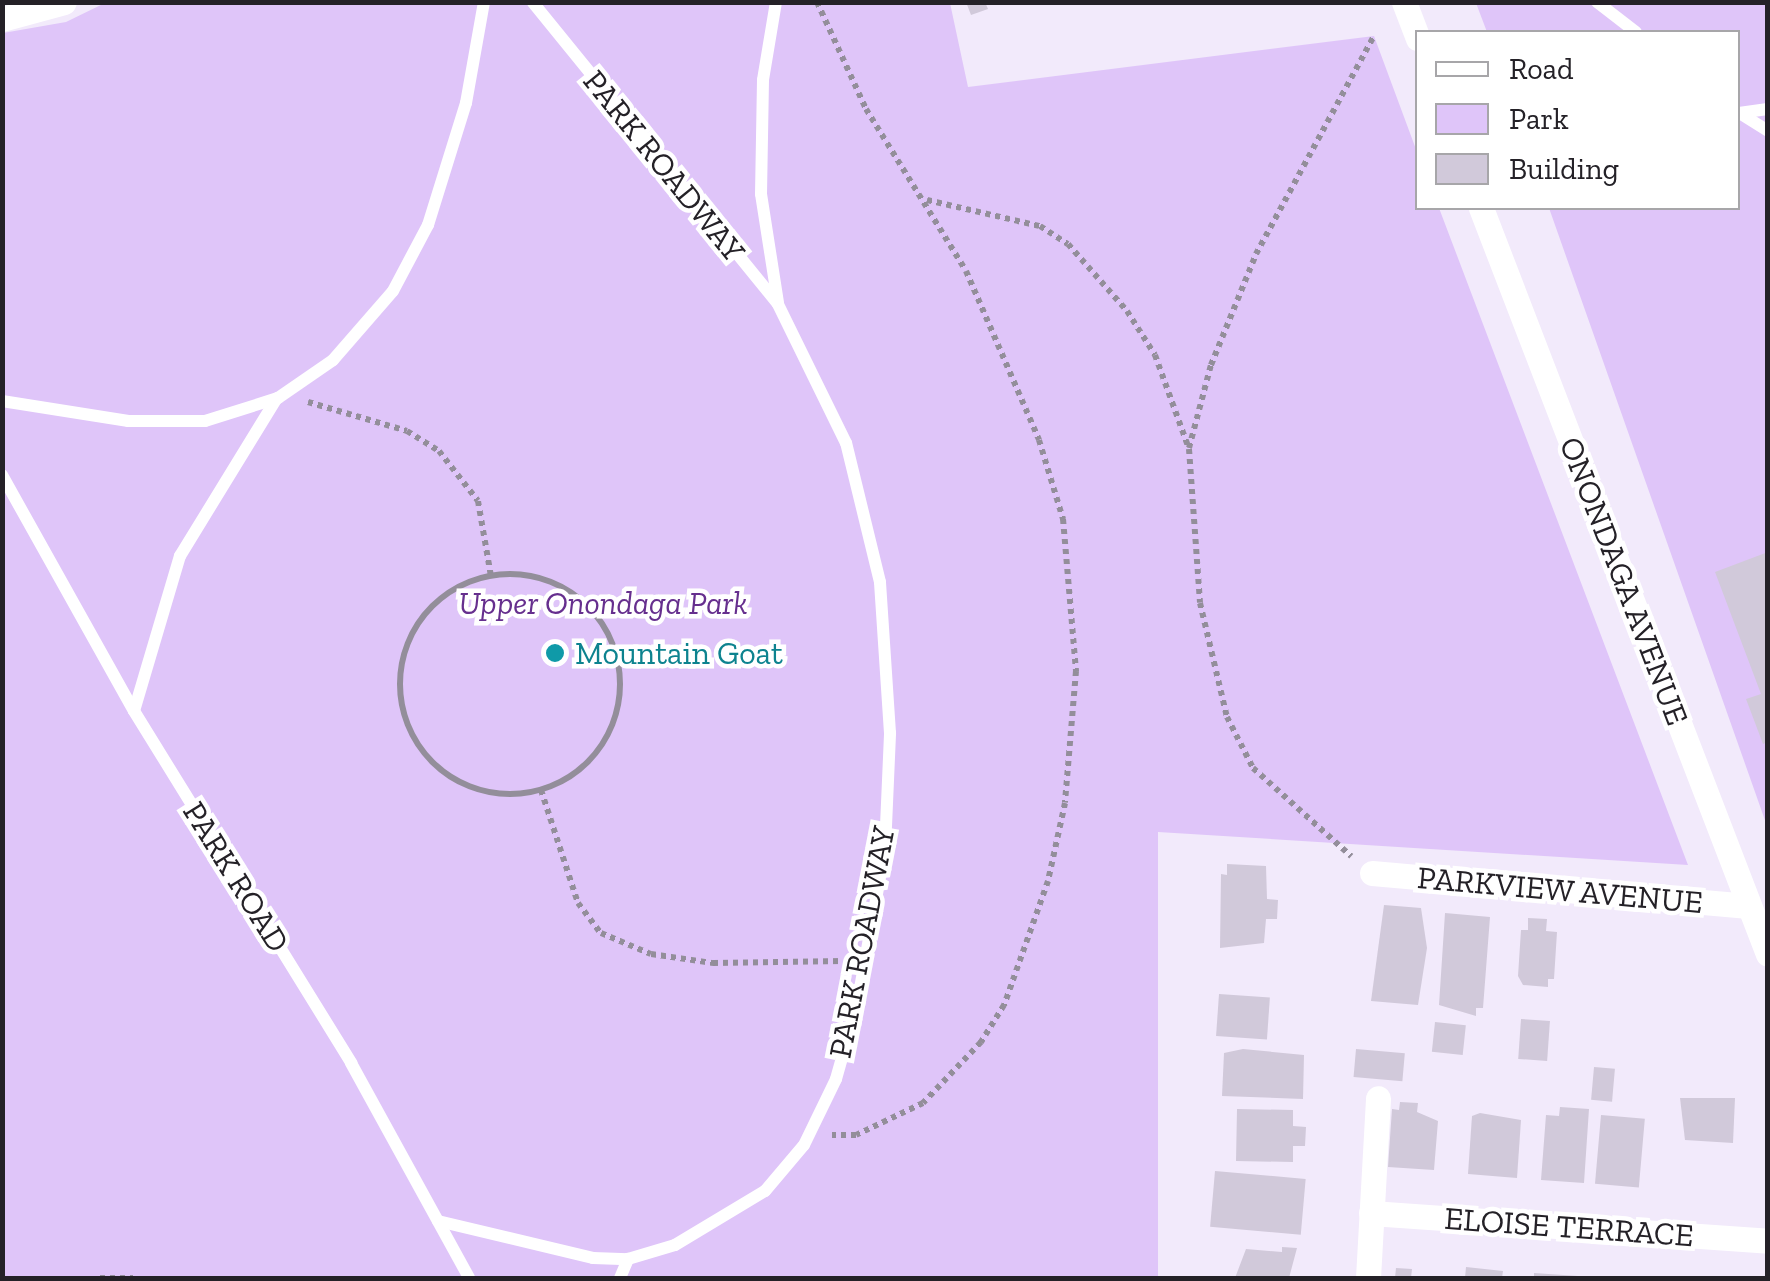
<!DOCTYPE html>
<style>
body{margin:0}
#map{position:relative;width:1770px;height:1281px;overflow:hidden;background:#f2eafb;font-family:"Zilla Slab",serif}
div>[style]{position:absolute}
.green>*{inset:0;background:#dfc5f9}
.building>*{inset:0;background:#d1c9da;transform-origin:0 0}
.path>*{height:6px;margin-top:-3px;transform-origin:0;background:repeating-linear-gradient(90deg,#938e9a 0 5px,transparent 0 10px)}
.path>.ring{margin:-3px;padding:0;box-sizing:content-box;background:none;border:6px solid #938e9a;border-radius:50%}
.service>*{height:12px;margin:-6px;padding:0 6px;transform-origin:6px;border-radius:6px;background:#fff}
.minor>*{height:25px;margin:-12.5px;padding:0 12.5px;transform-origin:12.5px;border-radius:12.5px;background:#fff}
.dots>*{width:28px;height:28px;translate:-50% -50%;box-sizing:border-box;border:5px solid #fff;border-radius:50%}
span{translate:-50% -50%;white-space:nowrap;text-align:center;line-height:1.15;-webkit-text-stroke:9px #fff;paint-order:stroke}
.street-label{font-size:32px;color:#242127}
.park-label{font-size:32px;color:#662f8e;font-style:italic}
.culture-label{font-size:32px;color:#0d838f}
.left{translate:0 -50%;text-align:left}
.frame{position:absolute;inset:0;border:5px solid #242127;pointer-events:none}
.legend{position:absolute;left:1415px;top:30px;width:325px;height:180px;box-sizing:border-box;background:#fff;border:2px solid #a7a6a9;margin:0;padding:12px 18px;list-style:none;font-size:30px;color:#242127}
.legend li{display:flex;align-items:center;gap:20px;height:50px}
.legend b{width:50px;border:2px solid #a7a6a9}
</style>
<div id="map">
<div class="green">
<div style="clip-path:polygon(107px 2px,950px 3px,968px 87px,1374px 36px,1417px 152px,1418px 208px,1439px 208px,1688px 865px,1158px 832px,1158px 1278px,3px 1278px,3px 33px,66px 22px)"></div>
<div style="clip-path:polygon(1476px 3px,1767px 3px,1767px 826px,1549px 208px,1738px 208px,1738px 32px,1487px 32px)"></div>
</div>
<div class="building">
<div style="clip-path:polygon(966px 2px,985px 2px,988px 9px,971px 15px)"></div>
<div style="clip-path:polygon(1768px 552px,1768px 742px,1763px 744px,1746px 699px,1761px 694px,1715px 572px)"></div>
<div style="clip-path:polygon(1227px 864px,1266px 866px,1267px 899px,1278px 900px,1277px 919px,1266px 919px,1264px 943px,1220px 948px,1221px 874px,1227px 875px)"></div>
<div style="clip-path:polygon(1384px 905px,1421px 908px,1427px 948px,1418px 1005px,1371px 1001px)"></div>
<div style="clip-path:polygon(1445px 913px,1490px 917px,1483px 1008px,1476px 1008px,1476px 1016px,1439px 1005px)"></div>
<div style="clip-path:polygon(1528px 918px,1547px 919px,1546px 931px,1557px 932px,1554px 979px,1548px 979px,1548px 987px,1523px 985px,1518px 976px,1521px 930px,1528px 930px)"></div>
<div style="left:1219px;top:994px;width:51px;height:42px;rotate:4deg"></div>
<div style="left:1521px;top:1019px;width:29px;height:40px;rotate:4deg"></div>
<div style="left:1435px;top:1022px;width:31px;height:30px;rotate:6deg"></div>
<div style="clip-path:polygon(1243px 1049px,1304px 1055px,1303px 1099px,1222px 1096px,1224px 1053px)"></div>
<div style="left:1356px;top:1049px;width:49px;height:28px;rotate:5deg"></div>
<div style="left:1594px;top:1067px;width:21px;height:33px;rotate:5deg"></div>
<div style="clip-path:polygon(1680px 1098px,1735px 1098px,1733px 1143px,1685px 1140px)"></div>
<div style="clip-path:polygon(1400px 1102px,1418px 1103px,1417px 1112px,1438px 1121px,1434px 1170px,1388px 1167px,1392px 1109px,1399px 1110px)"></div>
<div style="clip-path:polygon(1560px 1107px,1589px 1109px,1584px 1183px,1541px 1180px,1546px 1115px,1559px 1116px)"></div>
<div style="clip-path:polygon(1237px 1109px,1293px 1110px,1293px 1126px,1306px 1127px,1305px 1146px,1293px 1146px,1293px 1162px,1236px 1161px)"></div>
<div style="clip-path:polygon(1480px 1113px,1521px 1120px,1517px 1178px,1468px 1174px,1472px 1116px)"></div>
<div style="left:1601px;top:1115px;width:44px;height:69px;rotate:5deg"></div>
<div style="left:1215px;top:1171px;width:91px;height:56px;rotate:5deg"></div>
<div style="clip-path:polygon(1282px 1247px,1297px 1248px,1289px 1278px,1235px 1278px,1246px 1249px,1282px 1252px)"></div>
<div style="clip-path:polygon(1466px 1267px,1503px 1271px,1502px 1278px,1465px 1278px)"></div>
<div style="clip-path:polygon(1396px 1268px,1412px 1269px,1411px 1278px,1395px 1278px)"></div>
<div style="clip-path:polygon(1534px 1273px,1578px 1276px,1578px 1278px,1534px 1278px)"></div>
</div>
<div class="path">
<div style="left:817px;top:2px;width:118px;rotate:65.4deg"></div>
<div style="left:866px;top:109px;width:190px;rotate:58.3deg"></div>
<div style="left:966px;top:271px;width:184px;rotate:66.6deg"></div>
<div style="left:1039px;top:440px;width:83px;rotate:73.1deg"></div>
<div style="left:1063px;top:519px;width:153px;rotate:85.1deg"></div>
<div style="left:1076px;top:671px;width:132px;rotate:94.8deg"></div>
<div style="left:1065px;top:803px;width:80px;rotate:102.3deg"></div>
<div style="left:1048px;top:881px;width:132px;rotate:109.5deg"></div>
<div style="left:1004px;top:1005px;width:44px;rotate:121.9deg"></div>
<div style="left:981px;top:1042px;width:84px;rotate:133.6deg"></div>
<div style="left:923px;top:1103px;width:74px;rotate:154.5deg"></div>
<div style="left:856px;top:1135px;width:24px;rotate:180deg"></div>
<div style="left:927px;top:200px;width:116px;rotate:13deg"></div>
<div style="left:1040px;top:226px;width:33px;rotate:33deg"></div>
<div style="left:1068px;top:244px;width:89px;rotate:48.6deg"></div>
<div style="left:1127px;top:311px;width:52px;rotate:57.5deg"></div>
<div style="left:1155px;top:355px;width:100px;rotate:70.1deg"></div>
<div style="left:1189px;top:449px;width:154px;rotate:85.9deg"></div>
<div style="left:1200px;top:603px;width:117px;rotate:76.7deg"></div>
<div style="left:1227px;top:717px;width:57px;rotate:63deg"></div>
<div style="left:1253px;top:768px;width:132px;rotate:41.9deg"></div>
<div style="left:308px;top:402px;width:103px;rotate:16.3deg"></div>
<div style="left:407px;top:431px;width:38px;rotate:32deg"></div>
<div style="left:439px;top:451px;width:63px;rotate:52deg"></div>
<div style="left:478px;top:501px;width:76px;rotate:80.2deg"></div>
<div style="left:1189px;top:448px;width:86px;rotate:-75.2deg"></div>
<div style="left:1211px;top:365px;width:120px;rotate:-67.9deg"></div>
<div style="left:1256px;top:254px;width:248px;rotate:-61.6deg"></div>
<div class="ring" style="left:400px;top:574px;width:214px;height:214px"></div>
<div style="left:541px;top:790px;width:119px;rotate:71.9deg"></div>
<div style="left:578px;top:903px;width:38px;rotate:53deg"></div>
<div style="left:601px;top:933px;width:54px;rotate:22.8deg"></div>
<div style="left:651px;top:954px;width:63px;rotate:8.3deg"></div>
<div style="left:713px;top:963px;width:130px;rotate:-0.9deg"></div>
<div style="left:100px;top:1278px;width:33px"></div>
</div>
<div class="service">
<div style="left:776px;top:2px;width:79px;rotate:99.5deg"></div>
<div style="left:763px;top:80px;width:114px;rotate:91deg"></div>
<div style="left:761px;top:194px;width:109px;rotate:81.1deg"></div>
<div style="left:1597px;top:2px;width:49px;rotate:37.6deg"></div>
<div style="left:1739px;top:113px;width:29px;rotate:-8deg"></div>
<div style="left:1741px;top:114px;width:32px;rotate:32deg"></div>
<div style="left:2px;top:401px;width:128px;rotate:9deg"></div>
<div style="left:128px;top:421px;width:77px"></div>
<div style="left:205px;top:421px;width:77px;rotate:-17.5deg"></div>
<div style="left:278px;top:398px;width:67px;rotate:-34.6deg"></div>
<div style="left:333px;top:360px;width:91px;rotate:-49deg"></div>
<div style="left:393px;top:291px;width:75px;rotate:-62.1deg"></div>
<div style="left:428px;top:225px;width:128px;rotate:-72.7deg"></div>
<div style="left:466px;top:103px;width:103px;rotate:-79.9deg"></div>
<div style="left:2px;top:475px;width:270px;rotate:60.8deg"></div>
<div style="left:134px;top:711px;width:414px;rotate:58.3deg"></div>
<div style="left:351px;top:1063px;width:245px;rotate:61.2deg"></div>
<div style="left:134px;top:711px;width:162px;rotate:-73.5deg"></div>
<div style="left:180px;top:556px;width:185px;rotate:-58.5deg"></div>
<div style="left:438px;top:1221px;width:159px;rotate:13.4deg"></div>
<div style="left:593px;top:1258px;width:35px;rotate:2deg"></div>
<div style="left:628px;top:1259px;width:49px;rotate:-16.6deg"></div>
<div style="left:675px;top:1245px;width:105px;rotate:-31deg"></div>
<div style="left:765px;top:1191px;width:60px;rotate:-49.7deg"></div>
<div style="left:804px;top:1145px;width:73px;rotate:-64.1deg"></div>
<div style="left:836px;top:1079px;width:77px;rotate:-74.2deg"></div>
<div style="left:857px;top:1005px;width:158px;rotate:-79.8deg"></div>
<div style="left:885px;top:849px;width:116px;rotate:-87.5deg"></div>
<div style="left:890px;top:733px;width:151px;rotate:-93.8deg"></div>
<div style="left:880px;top:582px;width:143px;rotate:-103.7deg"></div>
<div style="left:846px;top:443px;width:155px;rotate:-116.1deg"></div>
<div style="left:778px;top:304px;width:389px;rotate:-129.1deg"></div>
<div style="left:620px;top:1278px;width:21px;rotate:-67deg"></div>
</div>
<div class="minor">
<div style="left:1404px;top:2px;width:39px;rotate:69deg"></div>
<div style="left:2px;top:19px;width:64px;rotate:-15.3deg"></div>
<div style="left:1481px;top:208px;width:799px;rotate:68.96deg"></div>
<div style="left:1372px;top:873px;width:378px;rotate:5deg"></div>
<div style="left:1371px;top:1213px;width:398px;rotate:4deg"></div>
<div style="left:1368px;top:1278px;width:180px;rotate:-86.8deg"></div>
</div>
<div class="dots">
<div style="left:555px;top:653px;background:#0f9aa8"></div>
</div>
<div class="street-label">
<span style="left:664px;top:166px;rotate:51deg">PARK ROADWAY</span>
<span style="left:1624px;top:581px;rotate:69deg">ONONDAGA AVENUE</span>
<span style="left:236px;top:877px;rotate:58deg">PARK ROAD</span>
<span style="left:1560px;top:890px;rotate:5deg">PARKVIEW AVENUE</span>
<span style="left:862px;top:942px;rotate:-79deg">PARK ROADWAY</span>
<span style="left:1569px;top:1227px;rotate:4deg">ELOISE TERRACE</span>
</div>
<div class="park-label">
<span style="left:603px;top:603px">Upper Onondaga Park</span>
</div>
<div class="culture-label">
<span class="left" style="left:575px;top:653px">Mountain Goat</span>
</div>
<div class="frame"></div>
<ul class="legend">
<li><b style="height:12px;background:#fff"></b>Road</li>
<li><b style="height:28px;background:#dfc5f9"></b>Park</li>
<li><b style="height:28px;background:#d1c9da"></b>Building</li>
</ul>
</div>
